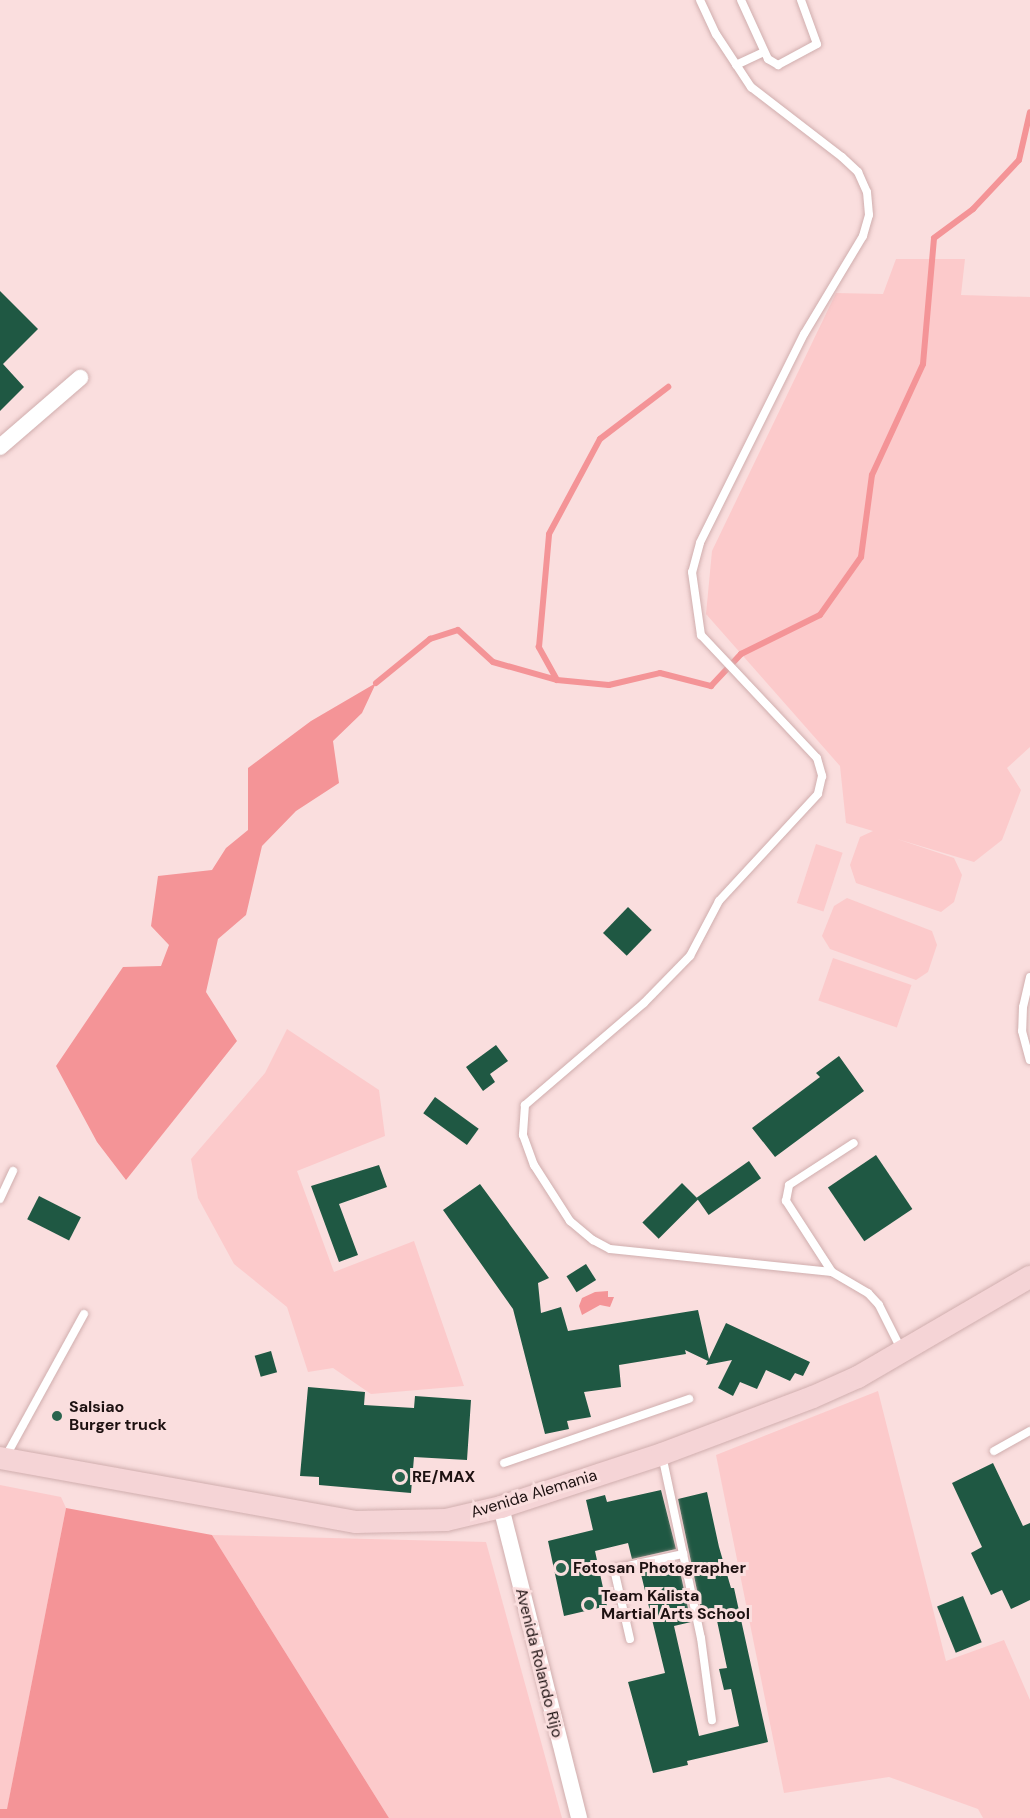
<!DOCTYPE html>
<style>
body{margin:0}
#map{position:relative;width:1030px;height:1818px;overflow:hidden;background:#fadede;font-family:"DM Sans",sans-serif}
div>[style]{position:absolute}
.green>*{inset:0;background:#fccacb;transform-origin:0 0}
.water>*{inset:0;background:#f49497}
.stream>*{height:6px;margin:-3px;padding:0 3px;transform-origin:3px;border-radius:3px;background:#f49497}
.building>*{inset:0;background:#1f5843;transform-origin:0 0}
.roads{filter:drop-shadow(0 0 2px #d0aeae) drop-shadow(0 0 2px #d0aeae)}
.lane>*{height:8px;margin:-4px;padding:0 4px;transform-origin:4px;border-radius:4px;background:#fff}
.street>*{height:16px;margin:-8px;padding:0 8px;transform-origin:8px;border-radius:8px;background:#fff}
.secondary>*{height:22px;margin:-11px;padding:0 11px;transform-origin:11px;border-radius:11px;background:#f5d4d6}
.dots>*{width:16px;height:16px;translate:-50% -50%;box-sizing:border-box;border:3px solid #fadede;border-radius:50%}
span{translate:-50% -50%;white-space:nowrap;text-align:center;line-height:1.15;-webkit-text-stroke:6px #fadede;paint-order:stroke}
.poi-label{font-size:16px;color:#1d1111;font-weight:700}
.left{translate:0 -50%;text-align:left}
.street-label{font-size:16px;color:#1d1111}
</style>
<div id="map">
<div class="green">
<div style="clip-path:polygon(896px 259px,965px 259px,961px 295px,1030px 297px,1030px 747px,1007px 768px,1021px 790px,1002px 840px,974px 862px,897px 839px,954px 858px,962px 875px,954px 902px,941px 912px,856px 883px,850px 865px,860px 837px,873px 831px,846px 823px,840px 766px,706px 614px,712px 551px,836px 293px,883px 294px)"></div>
<div style="left:816px;top:844px;width:28px;height:62px;rotate:18deg"></div>
<div style="clip-path:polygon(847px 898px,932px 931px,937px 945px,928px 972px,916px 980px,830px 949px,822px 936px,834px 906px)"></div>
<div style="left:833px;top:958px;width:83px;height:45px;rotate:19deg"></div>
<div style="clip-path:polygon(287px 1029px,379px 1090px,385px 1136px,297px 1171px,334px 1272px,414px 1241px,464px 1386px,371px 1394px,333px 1368px,308px 1372px,287px 1307px,234px 1264px,198px 1198px,191px 1159px,265px 1073px)"></div>
<div style="clip-path:polygon(878px 1391px,946px 1661px,1004px 1640px,1030px 1700px,1030px 1818px,983px 1818px,978px 1809px,889px 1777px,784px 1793px,716px 1455px)"></div>
<div style="clip-path:polygon(0 1485px,61px 1497px,66px 1508px,7px 1810px,0 1809px)"></div>
<div style="clip-path:polygon(212px 1535px,486px 1542px,562px 1818px,389px 1818px)"></div>
</div>
<div class="water">
<div style="clip-path:polygon(376px 683px,362px 713px,333px 741px,339px 783px,296px 811px,262px 846px,246px 915px,218px 939px,206px 992px,237px 1041px,126px 1180px,97px 1142px,56px 1066px,123px 967px,161px 966px,169px 945px,151px 926px,158px 876px,212px 870px,226px 848px,248px 830px,248px 768px,311px 721px)"></div>
<div style="clip-path:polygon(608px 1291px,608px 1297px,614px 1297px,610px 1307px,600px 1305px,582px 1315px,579px 1306px,582px 1298px,595px 1292px)"></div>
<div style="clip-path:polygon(66px 1508px,212px 1535px,389px 1818px,0 1818px,0 1809px,7px 1809px)"></div>
</div>
<div class="stream">
<div style="left:557px;top:680px;width:38px;rotate:-119deg"></div>
<div style="left:539px;top:647px;width:113px;rotate:-84.9deg"></div>
<div style="left:549px;top:534px;width:108px;rotate:-61.8deg"></div>
<div style="left:600px;top:439px;width:86px;rotate:-37.4deg"></div>
<div style="left:376px;top:683px;width:70px;rotate:-39.2deg"></div>
<div style="left:430px;top:639px;width:29px;rotate:-18deg"></div>
<div style="left:458px;top:630px;width:47px;rotate:42.4deg"></div>
<div style="left:493px;top:662px;width:66px;rotate:15.7deg"></div>
<div style="left:557px;top:680px;width:52px;rotate:5.5deg"></div>
<div style="left:609px;top:685px;width:52px;rotate:-13.2deg"></div>
<div style="left:660px;top:673px;width:53px;rotate:14.3deg"></div>
<div style="left:711px;top:686px;width:44px;rotate:-46.8deg"></div>
<div style="left:741px;top:654px;width:88px;rotate:-26.3deg"></div>
<div style="left:820px;top:615px;width:71px;rotate:-54.7deg"></div>
<div style="left:861px;top:557px;width:83px;rotate:-82.4deg"></div>
<div style="left:872px;top:475px;width:122px;rotate:-65.3deg"></div>
<div style="left:923px;top:364px;width:126px;rotate:-85deg"></div>
<div style="left:934px;top:238px;width:49px;rotate:-36.6deg"></div>
<div style="left:973px;top:209px;width:67px;rotate:-46.8deg"></div>
<div style="left:1019px;top:160px;width:49px;rotate:-77.1deg"></div>
</div>
<div class="building">
<div style="clip-path:polygon(0 291px,38px 329px,3px 364px,24px 387px,0 411px)"></div>
<div style="left:628px;top:907px;width:33px;height:36px;rotate:44deg"></div>
<div style="clip-path:polygon(496px 1045px,508px 1061px,490px 1074px,495px 1082px,483px 1091px,466px 1067px)"></div>
<div style="clip-path:polygon(839px 1056px,864px 1091px,775px 1157px,752px 1128px,820px 1077px,816px 1073px)"></div>
<div style="left:435px;top:1097px;width:54px;height:20px;rotate:36deg"></div>
<div style="left:876px;top:1155px;width:65px;height:58px;rotate:56deg"></div>
<div style="left:749px;top:1161px;width:21px;height:64px;rotate:55deg"></div>
<div style="clip-path:polygon(379px 1165px,387px 1187px,339px 1204px,358px 1255px,339px 1262px,311px 1186px)"></div>
<div style="left:682px;top:1183px;width:23px;height:56px;rotate:45deg"></div>
<div style="clip-path:polygon(480px 1184px,549px 1278px,538px 1283px,541px 1313px,561px 1307px,568px 1331px,698px 1310px,709px 1359px,726px 1323px,810px 1362px,803px 1376px,795px 1373px,790px 1381px,766px 1370px,757px 1389px,740px 1382px,733px 1396px,718px 1388px,732px 1360px,706px 1365px,708px 1361px,685px 1350px,686px 1354px,619px 1365px,621px 1387px,584px 1392px,591px 1417px,567px 1421px,569px 1429px,545px 1434px,513px 1309px,443px 1210px)"></div>
<div style="left:39px;top:1196px;width:47px;height:26px;rotate:27deg"></div>
<div style="left:586px;top:1264px;width:19px;height:23px;rotate:58deg"></div>
<div style="left:271px;top:1351px;width:22px;height:17px;rotate:74deg"></div>
<div style="clip-path:polygon(308px 1387px,365px 1392px,364px 1405px,414px 1408px,415px 1396px,471px 1400px,467px 1460px,414px 1457px,411px 1493px,319px 1485px,319px 1477px,300px 1476px)"></div>
<div style="clip-path:polygon(993px 1463px,1023px 1526px,1030px 1523px,1030px 1600px,1011px 1609px,1002px 1590px,991px 1595px,971px 1553px,982px 1547px,952px 1483px)"></div>
<div style="clip-path:polygon(661px 1490px,676px 1549px,632px 1559px,628px 1543px,595px 1551px,607px 1606px,564px 1616px,548px 1541px,593px 1530px,586px 1500px,605px 1495px,607px 1502px)"></div>
<div style="clip-path:polygon(707px 1492px,719px 1547px,731px 1588px,734px 1588px,768px 1742px,687px 1761px,688px 1765px,653px 1773px,628px 1682px,665px 1673px,640px 1570px,678px 1562px,691px 1622px,674px 1626px,699px 1736px,739px 1726px,731px 1689px,724px 1690px,719px 1669px,727px 1668px,716px 1616px,703px 1619px,678px 1499px)"></div>
<div style="left:963px;top:1596px;width:50px;height:28px;rotate:68deg"></div>
</div>
<div class="roads">
<div class="lane">
<div style="left:700px;top:0;width:38px;rotate:65deg"></div>
<div style="left:716px;top:34px;width:64px;rotate:56.6deg"></div>
<div style="left:751px;top:87px;width:115px;rotate:37.6deg"></div>
<div style="left:842px;top:157px;width:22px;rotate:43deg"></div>
<div style="left:858px;top:172px;width:22px;rotate:66deg"></div>
<div style="left:867px;top:192px;width:23px;rotate:85deg"></div>
<div style="left:869px;top:215px;width:22px;rotate:106deg"></div>
<div style="left:863px;top:236px;width:114px;rotate:121deg"></div>
<div style="left:804px;top:334px;width:233px;rotate:116.5deg"></div>
<div style="left:700px;top:543px;width:30px;rotate:105deg"></div>
<div style="left:692px;top:572px;width:64px;rotate:81.9deg"></div>
<div style="left:701px;top:635px;width:169px;rotate:46.7deg"></div>
<div style="left:817px;top:758px;width:19px;rotate:74deg"></div>
<div style="left:822px;top:776px;width:18px;rotate:103deg"></div>
<div style="left:818px;top:794px;width:146px;rotate:132.8deg"></div>
<div style="left:719px;top:901px;width:62px;rotate:117.8deg"></div>
<div style="left:690px;top:956px;width:66px;rotate:134.4deg"></div>
<div style="left:644px;top:1003px;width:157px;rotate:139.4deg"></div>
<div style="left:525px;top:1105px;width:30px;rotate:94deg"></div>
<div style="left:523px;top:1135px;width:32px;rotate:70deg"></div>
<div style="left:534px;top:1165px;width:67px;rotate:57.3deg"></div>
<div style="left:570px;top:1221px;width:30px;rotate:40deg"></div>
<div style="left:593px;top:1240px;width:19px;rotate:28deg"></div>
<div style="left:610px;top:1249px;width:223px;rotate:5.9deg"></div>
<div style="left:832px;top:1272px;width:42px;rotate:30.3deg"></div>
<div style="left:868px;top:1293px;width:16px;rotate:47deg"></div>
<div style="left:879px;top:1305px;width:49px;rotate:63.4deg"></div>
<div style="left:741px;top:0;width:65px;rotate:65.4deg"></div>
<div style="left:768px;top:59px;width:12px;rotate:31deg"></div>
<div style="left:778px;top:65px;width:44px;rotate:-28.3deg"></div>
<div style="left:817px;top:44px;width:47px;rotate:-110deg"></div>
<div style="left:736px;top:65px;width:31px;rotate:-25deg"></div>
<div style="left:1030px;top:977px;width:31px;rotate:103deg"></div>
<div style="left:1023px;top:1007px;width:24px;rotate:92deg"></div>
<div style="left:1022px;top:1031px;width:30px;rotate:75deg"></div>
<div style="left:0;top:1199px;width:31px;rotate:-65deg"></div>
<div style="left:832px;top:1272px;width:85px;rotate:-122.9deg"></div>
<div style="left:786px;top:1201px;width:16px;rotate:-79deg"></div>
<div style="left:789px;top:1185px;width:77px;rotate:-32.9deg"></div>
<div style="left:994px;top:1451px;width:41px;rotate:-29.1deg"></div>
<div style="left:662px;top:1455px;width:187px;rotate:78deg"></div>
<div style="left:701px;top:1638px;width:83px;rotate:82.4deg"></div>
<div style="left:6px;top:1456px;width:162px;rotate:-61.2deg"></div>
<div style="left:504px;top:1463px;width:196px;rotate:-19.1deg"></div>
<div style="left:630px;top:1639px;width:72px;rotate:-102.9deg"></div>
<div style="left:614px;top:1569px;width:71px;rotate:-12.3deg"></div>
</div>
<div class="street">
<div style="left:0;top:447px;width:106px;rotate:-40.8deg"></div>
<div style="left:501px;top:1507px;width:321px;rotate:75.9deg"></div>
</div>
<div class="secondary">
<div style="left:0;top:1458px;width:362px;rotate:10.2deg"></div>
<div style="left:356px;top:1522px;width:90px;rotate:-1.3deg"></div>
<div style="left:446px;top:1520px;width:57px;rotate:-13.3deg"></div>
<div style="left:501px;top:1507px;width:169px;rotate:-18.2deg"></div>
<div style="left:662px;top:1454px;width:161px;rotate:-20.7deg"></div>
<div style="left:813px;top:1397px;width:49px;rotate:-24deg"></div>
<div style="left:858px;top:1377px;width:199px;rotate:-30.2deg"></div>
</div>
</div>
<div class="dots">
<div style="left:57px;top:1416px;background:#29644e"></div>
<div style="left:400px;top:1477px;background:#29644e"></div>
<div style="left:561px;top:1568px;background:#29644e"></div>
<div style="left:589px;top:1605px;background:#29644e"></div>
</div>
<div class="poi-label">
<span class="left" style="left:69px;top:1416px">Salsiao<br>Burger truck</span>
<span class="left" style="left:412px;top:1477px">RE/MAX</span>
<span class="left" style="left:573px;top:1568px">Fotosan Photographer</span>
<span class="left" style="left:601px;top:1605px">Team Kalista<br>Martial Arts School</span>
</div>
<div class="street-label">
<span style="left:534px;top:1494px;rotate:-17deg">Avenida Alemania</span>
<span style="left:539px;top:1663px;rotate:76deg">Avenida Rolando Rijo</span>
</div>
</div>
